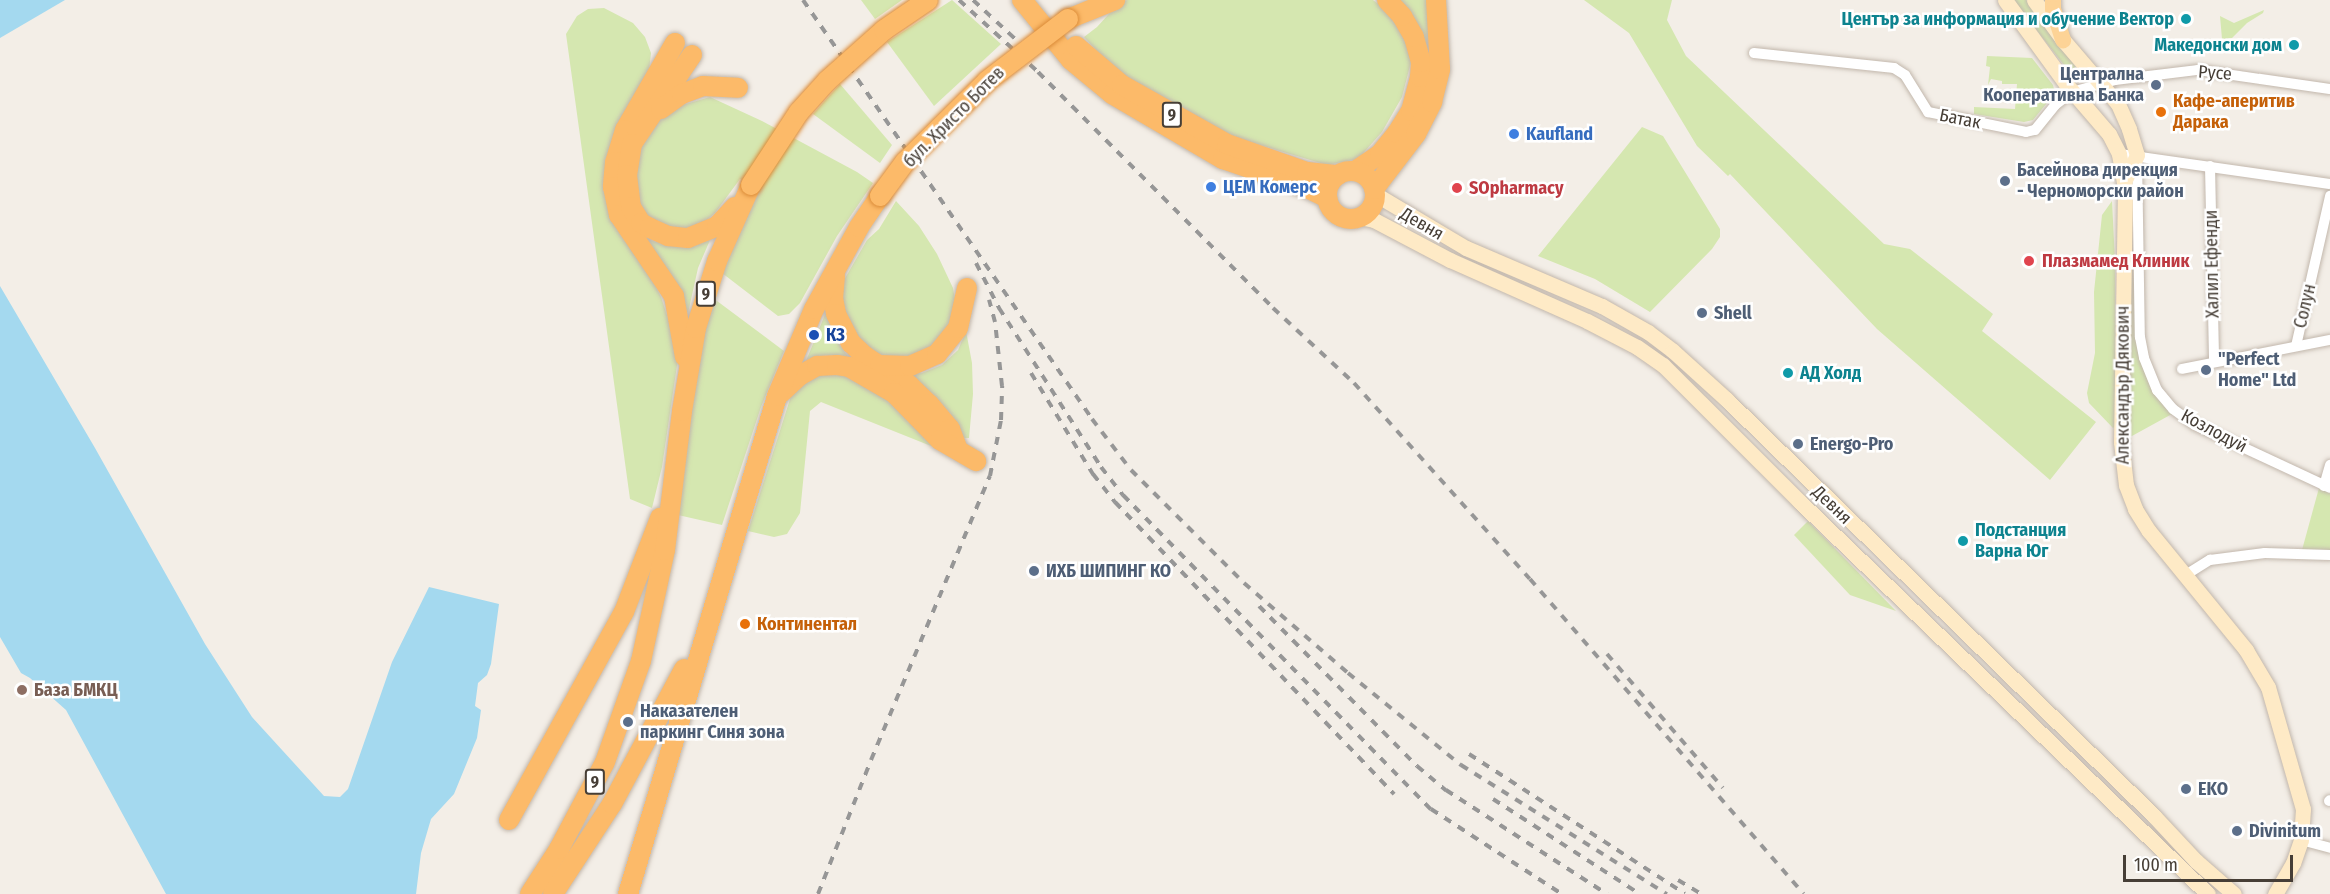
<!DOCTYPE html>
<meta charset="utf-8">
<style>
body{margin:0}
#map{position:relative;width:2330px;height:894px;overflow:hidden;background:#f3eee7;font-family:"Fira Sans Condensed",sans-serif}
div>[style]{position:absolute}
.green>*{inset:0;background:#d5e7b0}
.water>*{inset:0;background:#a4d9ef}
.roads{filter:drop-shadow(0 0 2px #c2b7ac) drop-shadow(0 0 2px #c2b7ac)}
.street>*{height:10px;margin:-5px;padding:0 5px;transform-origin:5px;border-radius:5px;background:#fff}
.secondary>*{height:15px;margin:-7.5px;padding:0 7.5px;transform-origin:7.5px;border-radius:7.5px;background:#feeac6}
.primary>*{height:16px;margin:-8px;padding:0 8px;transform-origin:8px;border-radius:8px;background:#fdd396}
.highway>*{height:20px;margin:-10px;padding:0 10px;transform-origin:10px;border-radius:10px;background:#fcba69}
.highway>.ring{margin:-10px;padding:0;box-sizing:content-box;background:none;border:20px solid #fcba69;border-radius:50%}
.rail>*{height:4px;margin-top:-2px;transform-origin:0;background:repeating-linear-gradient(90deg,#969696 0 8px,transparent 0 16px)}
.bridges{filter:drop-shadow(0 0 2px #db8c39) drop-shadow(0 0 2px #db8c39)}
.highway-bridge>*{height:20px;margin:-10px;padding:0 10px;transform-origin:10px;border-radius:10px;background:#fcba69}
.dots>*{width:16px;height:16px;translate:-50% -50%;box-sizing:border-box;border:3px solid #fff;border-radius:50%}
span{translate:-50% -50%;white-space:nowrap;text-align:center;line-height:1.15;-webkit-text-stroke:5px #fff;paint-order:stroke}
.shield-label span{padding:2px 4px;background:#fff;border:2px solid;border-radius:4px;-webkit-text-stroke-width:0}
.shield-label{font-size:16px;color:#463e36;font-weight:700}
.culture-label{font-size:18px;color:#0d838f;font-weight:700}
.right{translate:-100% -50%;text-align:right}
.left{translate:0 -50%;text-align:left}
.street-label{font-size:18px;color:#463e36}
.service-label{font-size:18px;color:#4e5e75;font-weight:700}
.food-label{font-size:18px;color:#c56008;font-weight:700}
.shop-label{font-size:18px;color:#366cbe;font-weight:700}
.health-label{font-size:18px;color:#be3a42;font-weight:700}
.transit-label{font-size:18px;color:#164399;font-weight:700}
.education-label{font-size:18px;color:#785e54;font-weight:700}
.scale{position:absolute;left:2123px;top:855px;width:170px;height:27px;box-sizing:border-box;border:3px solid #463e36;border-top:0;padding-left:8px;font-size:18px;line-height:21px;white-space:nowrap;color:#463e36;-webkit-text-stroke:4px #fff;paint-order:stroke}
</style>
<div id="map">
<div class="green">
<div style="clip-path:polygon(861px 0,902px 0,875px 19px)"></div>
<div style="clip-path:polygon(952px 0,1001px 44px,934px 106px,887px 42px)"></div>
<div style="clip-path:polygon(1127px 0,1373px 0,1385px 9px,1406px 38px,1411px 62px,1402px 97px,1382px 132px,1358px 159px,1327px 165px,1227px 135px,1169px 104px,1114px 69px,1084px 37px,1097px 27px,1118px 4px)"></div>
<div style="clip-path:polygon(1398px 0,1430px 0,1431px 80px)"></div>
<div style="clip-path:polygon(1584px 0,1672px 0,1667px 20px,1686px 56px,1884px 244px,1910px 249px,1993px 314px,1982px 331px,2096px 422px,2050px 480px,1877px 329px,1730px 174px,1728px 176px,1697px 146px,1629px 33px)"></div>
<div style="clip-path:polygon(2013px 0,2026px 0,2077px 69px,2071px 74px)"></div>
<div style="clip-path:polygon(604px 8px,633px 23px,645px 37px,651px 53px,649px 71px,619px 127px,605px 160px,605px 185px,661px 297px,679px 352px,662px 467px,652px 508px,630px 499px,566px 34px,577px 16px,588px 9px)"></div>
<div style="clip-path:polygon(2264px 10px,2263px 13px,2247px 23px,2232px 38px,2222px 39px,2220px 16px,2234px 23px)"></div>
<div style="clip-path:polygon(1987px 56px,2032px 58px,2053px 85px,2055px 93px,2033px 120px,2024px 122px,1974px 114px,1974px 107px,2015px 109px,2017px 84px,2002px 84px,2002px 81px,1991px 79px,1988px 85px,1990px 67px,1986px 66px)"></div>
<div style="clip-path:polygon(840px 84px,892px 145px,880px 163px,813px 114px)"></div>
<div style="clip-path:polygon(710px 97px,762px 121px,857px 172px,873px 183px,837px 236px,800px 303px,789px 314px,778px 316px,722px 273px,759px 189px,740px 179px,715px 213px,702px 224px,683px 232px,649px 222px,640px 208px,634px 189px,640px 144px,653px 126px,672px 108px)"></div>
<div style="clip-path:polygon(1642px 127px,1663px 136px,1720px 229px,1720px 237px,1712px 249px,1650px 312px,1595px 279px,1538px 256px)"></div>
<div style="clip-path:polygon(896px 201px,919px 226px,937px 254px,953px 288px,957px 311px,952px 326px,918px 359px,878px 356px,856px 340px,840px 297px,844px 280px,867px 240px,879px 229px)"></div>
<div style="clip-path:polygon(2112px 201px,2115px 260px,2116px 425px,2113px 428px,2089px 403px,2087px 393px,2095px 353px,2094px 292px,2102px 215px)"></div>
<div style="clip-path:polygon(644px 238px,665px 245px,688px 248px,710px 240px,698px 268px,688px 313px,674px 282px)"></div>
<div style="clip-path:polygon(2138px 243px,2140px 337px,2172px 414px,2121px 442px,2133px 245px)"></div>
<div style="clip-path:polygon(713px 298px,784px 351px,761px 407px,722px 525px,678px 515px,700px 350px)"></div>
<div style="clip-path:polygon(826px 312px,834px 336px,848px 357px,826px 355px,806px 361px)"></div>
<div style="clip-path:polygon(966px 331px,972px 363px,973px 394px,969px 438px,962px 438px,950px 413px,934px 395px,903px 375px,922px 373px,942px 365px,958px 350px)"></div>
<div style="clip-path:polygon(845px 374px,893px 402px,941px 450px,821px 402px,810px 411px,800px 513px,787px 534px,774px 537px,748px 531px,791px 396px,813px 375px)"></div>
<div style="clip-path:polygon(2319px 488px,2330px 493px,2330px 552px,2302px 550px)"></div>
<div style="clip-path:polygon(1808px 521px,1896px 611px,1850px 595px,1794px 535px)"></div>
</div>
<div class="water">
<div style="clip-path:polygon(0 0,65px 0,0 38px)"></div>
<div style="clip-path:polygon(0 286px,95px 448px,205px 644px,252px 717px,324px 796px,340px 797px,348px 789px,392px 662px,429px 587px,499px 604px,491px 664px,487px 675px,478px 683px,475px 706px,481px 710px,477px 738px,454px 794px,431px 819px,421px 853px,416px 894px,166px 894px,66px 710px,30px 678px,21px 673px,0 637px)"></div>
</div>
<div class="roads">
<div class="street">
<div style="left:1754px;top:53px;width:141px;rotate:6.1deg"></div>
<div style="left:1894px;top:68px;width:13px;rotate:32deg"></div>
<div style="left:1905px;top:75px;width:44px;rotate:58.1deg"></div>
<div style="left:1928px;top:112px;width:100px;rotate:11.5deg"></div>
<div style="left:2026px;top:132px;width:9px;rotate:-13deg"></div>
<div style="left:2035px;top:130px;width:32px;rotate:-51deg"></div>
<div style="left:2055px;top:105px;width:21px;rotate:-37deg"></div>
<div style="left:2072px;top:92px;width:45px;rotate:-15.6deg"></div>
<div style="left:2115px;top:80px;width:84px;rotate:-6.9deg"></div>
<div style="left:2198px;top:70px;width:133px;rotate:8.2deg"></div>
<div style="left:2119px;top:154px;width:213px;rotate:8.1deg"></div>
<div style="left:2137px;top:156px;width:181px;rotate:89.1deg"></div>
<div style="left:2140px;top:337px;width:21px;rotate:79deg"></div>
<div style="left:2144px;top:358px;width:35px;rotate:68deg"></div>
<div style="left:2157px;top:390px;width:25px;rotate:50deg"></div>
<div style="left:2173px;top:409px;width:27px;rotate:36deg"></div>
<div style="left:2195px;top:425px;width:149px;rotate:25deg"></div>
<div style="left:2210px;top:166px;width:196px;rotate:88.8deg"></div>
<div style="left:2296px;top:346px;width:154px;rotate:-77.2deg"></div>
<div style="left:2182px;top:369px;width:151px;rotate:-11.1deg"></div>
<div style="left:2324px;top:486px;width:22px;rotate:-74deg"></div>
<div style="left:2184px;top:576px;width:31px;rotate:-32deg"></div>
<div style="left:2210px;top:560px;width:55px;rotate:-7.3deg"></div>
<div style="left:2265px;top:553px;width:65px;rotate:1.8deg"></div>
<div style="left:2329px;top:801px;width:1px;rotate:-45deg"></div>
<div style="left:2301px;top:840px;width:30px;rotate:15deg"></div>
</div>
<div class="secondary">
<div style="left:2005px;top:0;width:104px;rotate:54deg"></div>
<div style="left:2066px;top:84px;width:66px;rotate:49.3deg"></div>
<div style="left:2109px;top:134px;width:22px;rotate:63deg"></div>
<div style="left:2119px;top:154px;width:36px;rotate:80deg"></div>
<div style="left:2125px;top:189px;width:253px;rotate:90.9deg"></div>
<div style="left:2121px;top:442px;width:43px;rotate:83.4deg"></div>
<div style="left:2126px;top:485px;width:26px;rotate:69deg"></div>
<div style="left:2135px;top:509px;width:26px;rotate:58deg"></div>
<div style="left:2149px;top:531px;width:154px;rotate:50.8deg"></div>
<div style="left:2246px;top:650px;width:43px;rotate:59.3deg"></div>
<div style="left:2268px;top:687px;width:127px;rotate:74deg"></div>
<div style="left:2303px;top:809px;width:31px;rotate:94deg"></div>
<div style="left:2301px;top:840px;width:24px;rotate:109deg"></div>
<div style="left:2293px;top:863px;width:36px;rotate:120deg"></div>
<div style="left:2034px;top:0;width:49px;rotate:54.1deg"></div>
<div style="left:2063px;top:40px;width:84px;rotate:49.3deg"></div>
<div style="left:2118px;top:104px;width:27px;rotate:66deg"></div>
<div style="left:2129px;top:129px;width:27px;rotate:73deg"></div>
<div style="left:2137px;top:155px;width:28px;rotate:116deg"></div>
<div style="left:1375px;top:194px;width:106px;rotate:30.7deg"></div>
<div style="left:1466px;top:248px;width:148px;rotate:23.1deg"></div>
<div style="left:1602px;top:306px;width:53px;rotate:29.5deg"></div>
<div style="left:1648px;top:332px;width:31px;rotate:37deg"></div>
<div style="left:1673px;top:351px;width:72px;rotate:42.2deg"></div>
<div style="left:1726px;top:399px;width:598px;rotate:44.25deg"></div>
<div style="left:2154px;top:816px;width:62px;rotate:47deg"></div>
<div style="left:2196px;top:861px;width:50px;rotate:41deg"></div>
<div style="left:1359px;top:217px;width:15px;rotate:11deg"></div>
<div style="left:1374px;top:220px;width:86px;rotate:27.8deg"></div>
<div style="left:1450px;top:260px;width:150px;rotate:24deg"></div>
<div style="left:1587px;top:321px;width:56px;rotate:27.5deg"></div>
<div style="left:1637px;top:347px;width:32px;rotate:35deg"></div>
<div style="left:1663px;top:365px;width:192px;rotate:45deg"></div>
<div style="left:1799px;top:501px;width:567px;rotate:43.86deg"></div>
</div>
<div class="primary">
<div style="left:2053px;top:0;width:9px;rotate:90deg"></div>
<div style="left:2053px;top:9px;width:33px;rotate:72deg"></div>
</div>
<div class="highway">
<div style="left:1022px;top:0;width:77px;rotate:50.8deg"></div>
<div style="left:1071px;top:60px;width:53px;rotate:39.7deg"></div>
<div style="left:1112px;top:94px;width:129px;rotate:30.4deg"></div>
<div style="left:1223px;top:159px;width:87px;rotate:18.9deg"></div>
<div style="left:1305px;top:187px;width:25px;rotate:26deg"></div>
<div style="left:1068px;top:19px;width:51px;rotate:-22deg"></div>
<div style="left:675px;top:43px;width:100px;rotate:119.9deg"></div>
<div style="left:625px;top:130px;width:34px;rotate:107deg"></div>
<div style="left:615px;top:162px;width:25px;rotate:95deg"></div>
<div style="left:613px;top:187px;width:29px;rotate:78deg"></div>
<div style="left:619px;top:215px;width:98px;rotate:55.8deg"></div>
<div style="left:674px;top:296px;width:62px;rotate:79.8deg"></div>
<div style="left:1076px;top:46px;width:60px;rotate:40.3deg"></div>
<div style="left:1122px;top:85px;width:120px;rotate:29.3deg"></div>
<div style="left:1227px;top:144px;width:85px;rotate:19.3deg"></div>
<div style="left:1307px;top:172px;width:31px;rotate:6deg"></div>
<div style="left:692px;top:55px;width:107px;rotate:124deg"></div>
<div style="left:632px;top:144px;width:31px;rotate:99deg"></div>
<div style="left:627px;top:175px;width:32px;rotate:83deg"></div>
<div style="left:631px;top:207px;width:19px;rotate:58deg"></div>
<div style="left:641px;top:223px;width:10px;rotate:29deg"></div>
<div style="left:650px;top:228px;width:20px;rotate:24deg"></div>
<div style="left:668px;top:236px;width:20px;rotate:6deg"></div>
<div style="left:688px;top:238px;width:31px;rotate:-22deg"></div>
<div style="left:717px;top:226px;width:26px;rotate:-47deg"></div>
<div style="left:661px;top:109px;width:26px;rotate:-36deg"></div>
<div style="left:682px;top:94px;width:22px;rotate:-21deg"></div>
<div style="left:703px;top:86px;width:35px;rotate:3deg"></div>
<div style="left:1355px;top:171px;width:30px;rotate:-34deg"></div>
<div style="left:1380px;top:154px;width:27px;rotate:-51deg"></div>
<div style="left:1397px;top:133px;width:26px;rotate:-58deg"></div>
<div style="left:1411px;top:111px;width:35px;rotate:-75deg"></div>
<div style="left:1420px;top:77px;width:15px;rotate:-86deg"></div>
<div style="left:1421px;top:62px;width:26px;rotate:-106deg"></div>
<div style="left:1414px;top:37px;width:24px;rotate:-120deg"></div>
<div style="left:1402px;top:16px;width:22px;rotate:-133deg"></div>
<div class="ring" style="left:1327px;top:171px;width:28px;height:28px"></div>
<div style="left:1374px;top:189px;width:69px;rotate:-52.6deg"></div>
<div style="left:1416px;top:134px;width:36px;rotate:-63deg"></div>
<div style="left:1432px;top:102px;width:34px;rotate:-76deg"></div>
<div style="left:1440px;top:69px;width:69px;rotate:-93.3deg"></div>
<div style="left:835px;top:276px;width:22px;rotate:95deg"></div>
<div style="left:833px;top:298px;width:16px;rotate:79deg"></div>
<div style="left:836px;top:314px;width:33px;rotate:63deg"></div>
<div style="left:851px;top:343px;width:19px;rotate:43deg"></div>
<div style="left:865px;top:356px;width:53px;rotate:33.4deg"></div>
<div style="left:909px;top:385px;width:28px;rotate:44deg"></div>
<div style="left:929px;top:404px;width:33px;rotate:50deg"></div>
<div style="left:950px;top:429px;width:22px;rotate:69deg"></div>
<div style="left:880px;top:365px;width:30px;rotate:2deg"></div>
<div style="left:910px;top:366px;width:30px;rotate:-24deg"></div>
<div style="left:937px;top:354px;width:33px;rotate:-51deg"></div>
<div style="left:958px;top:328px;width:41px;rotate:-77.3deg"></div>
<div style="left:781px;top:393px;width:25px;rotate:-43deg"></div>
<div style="left:799px;top:376px;width:21px;rotate:-29deg"></div>
<div style="left:817px;top:366px;width:20px;rotate:-3deg"></div>
<div style="left:837px;top:365px;width:12px;rotate:9deg"></div>
<div style="left:849px;top:367px;width:52px;rotate:30deg"></div>
<div style="left:894px;top:393px;width:66px;rotate:45.6deg"></div>
<div style="left:940px;top:440px;width:42px;rotate:30.3deg"></div>
<div style="left:509px;top:820px;width:238px;rotate:-61.1deg"></div>
<div style="left:624px;top:612px;width:101px;rotate:-69deg"></div>
<div style="left:530px;top:894px;width:54px;rotate:-57.2deg"></div>
<div style="left:559px;top:849px;width:98px;rotate:-62.1deg"></div>
<div style="left:605px;top:762px;width:107px;rotate:-70.4deg"></div>
<div style="left:641px;top:661px;width:114px;rotate:-77.8deg"></div>
<div style="left:665px;top:550px;width:140px;rotate:-83deg"></div>
<div style="left:682px;top:411px;width:84px;rotate:-80.4deg"></div>
<div style="left:696px;top:328px;width:70px;rotate:-72.6deg"></div>
<div style="left:717px;top:261px;width:83px;rotate:-65.9deg"></div>
<div style="left:553px;top:894px;width:108px;rotate:-56.8deg"></div>
<div style="left:612px;top:804px;width:153px;rotate:-61.9deg"></div>
<div style="left:628px;top:894px;width:520px;rotate:-73.34deg"></div>
<div style="left:777px;top:396px;width:95px;rotate:-67deg"></div>
<div style="left:814px;top:309px;width:94px;rotate:-61.2deg"></div>
<div style="left:859px;top:227px;width:37px;rotate:-56deg"></div>
</div>
</div>
<div class="rail">
<div style="left:803px;top:0;width:509px;rotate:55.4deg"></div>
<div style="left:1092px;top:419px;width:64px;rotate:52.6deg"></div>
<div style="left:1131px;top:470px;width:160px;rotate:45deg"></div>
<div style="left:1244px;top:583px;width:138px;rotate:40.9deg"></div>
<div style="left:1348px;top:673px;width:146px;rotate:39.2deg"></div>
<div style="left:1461px;top:765px;width:243px;rotate:32.1deg"></div>
<div style="left:959px;top:0;width:107px;rotate:42.3deg"></div>
<div style="left:1038px;top:72px;width:333px;rotate:45.1deg"></div>
<div style="left:1273px;top:308px;width:110px;rotate:42.8deg"></div>
<div style="left:1354px;top:383px;width:263px;rotate:48.1deg"></div>
<div style="left:1530px;top:579px;width:417px;rotate:49deg"></div>
<div style="left:973px;top:0;width:71px;rotate:42.7deg"></div>
<div style="left:976px;top:263px;width:51px;rotate:62.9deg"></div>
<div style="left:999px;top:308px;width:189px;rotate:57.3deg"></div>
<div style="left:1101px;top:467px;width:36px;rotate:52deg"></div>
<div style="left:1123px;top:495px;width:440px;rotate:45.6deg"></div>
<div style="left:1431px;top:809px;width:156px;rotate:33deg"></div>
<div style="left:1031px;top:373px;width:119px;rotate:58.5deg"></div>
<div style="left:1093px;top:474px;width:36px;rotate:52deg"></div>
<div style="left:1115px;top:502px;width:404px;rotate:46.3deg"></div>
<div style="left:1259px;top:606px;width:225px;rotate:45.4deg"></div>
<div style="left:1417px;top:766px;width:38px;rotate:40deg"></div>
<div style="left:1446px;top:790px;width:192px;rotate:32.9deg"></div>
<div style="left:1607px;top:654px;width:177px;rotate:49.1deg"></div>
<div style="left:1469px;top:754px;width:257px;rotate:32.9deg"></div>
<div style="left:1493px;top:799px;width:175px;rotate:32.9deg"></div>
<div style="left:1678px;top:880px;width:27px;rotate:31deg"></div>
<div style="left:818px;top:894px;width:144px;rotate:-68.4deg"></div>
<div style="left:871px;top:760px;width:308px;rotate:-67.3deg"></div>
<div style="left:990px;top:476px;width:57px;rotate:-78.9deg"></div>
<div style="left:1001px;top:420px;width:34px;rotate:-88deg"></div>
<div style="left:1002px;top:386px;width:64px;rotate:-96.2deg"></div>
<div style="left:995px;top:322px;width:23px;rotate:-105deg"></div>
</div>
<div class="bridges">
<div class="highway-bridge">
<div style="left:751px;top:185px;width:87px;rotate:-56.7deg"></div>
<div style="left:799px;top:112px;width:42px;rotate:-47.9deg"></div>
<div style="left:827px;top:81px;width:76px;rotate:-41.8deg"></div>
<div style="left:884px;top:30px;width:53px;rotate:-34.3deg"></div>
<div style="left:880px;top:196px;width:42px;rotate:-53.7deg"></div>
<div style="left:905px;top:162px;width:115px;rotate:-44.6deg"></div>
<div style="left:987px;top:81px;width:102px;rotate:-37.4deg"></div>
</div>
</div>
<div class="dots">
<div style="left:2186px;top:19px;background:#0f9aa8"></div>
<div style="left:2294px;top:45px;background:#0f9aa8"></div>
<div style="left:2156px;top:85px;background:#5c6f8a"></div>
<div style="left:2161px;top:112px;background:#e8710a"></div>
<div style="left:1514px;top:134px;background:#3f7fe0"></div>
<div style="left:2005px;top:181px;background:#5c6f8a"></div>
<div style="left:1211px;top:187px;background:#3f7fe0"></div>
<div style="left:1457px;top:188px;background:#e0444e"></div>
<div style="left:2029px;top:261px;background:#e0444e"></div>
<div style="left:1702px;top:313px;background:#5c6f8a"></div>
<div style="left:814px;top:335px;background:#1a4fb4"></div>
<div style="left:2206px;top:370px;background:#5c6f8a"></div>
<div style="left:1788px;top:373px;background:#0f9aa8"></div>
<div style="left:1798px;top:444px;background:#5c6f8a"></div>
<div style="left:1963px;top:541px;background:#0f9aa8"></div>
<div style="left:1034px;top:571px;background:#5c6f8a"></div>
<div style="left:745px;top:624px;background:#e8710a"></div>
<div style="left:22px;top:690px;background:#8d6e63"></div>
<div style="left:628px;top:722px;background:#5c6f8a"></div>
<div style="left:2186px;top:789px;background:#5c6f8a"></div>
<div style="left:2237px;top:831px;background:#5c6f8a"></div>
</div>
<div class="shield-label">
<span style="left:1172px;top:115px">9</span>
<span style="left:706px;top:294px">9</span>
<span style="left:595px;top:782px">9</span>
</div>
<div class="culture-label">
<span class="right" style="left:2174px;top:19px">Център за информация и обучение Вектор</span>
<span class="right" style="left:2282px;top:45px">Македонски дом</span>
<span class="left" style="left:1800px;top:373px">АД Холд</span>
<span class="left" style="left:1975px;top:541px">Подстанция<br>Варна Юг</span>
</div>
<div class="street-label">
<span style="left:2215px;top:73px;rotate:4deg">Русе</span>
<span style="left:954px;top:117px;rotate:-45deg">бул. Христо Ботев</span>
<span style="left:1960px;top:119px;rotate:11deg">Батак</span>
<span style="left:1422px;top:224px;rotate:30deg">Девня</span>
<span style="left:2212px;top:264px;rotate:-91deg">Халил Ефенди</span>
<span style="left:2305px;top:306px;rotate:-77deg">Солун</span>
<span style="left:2123px;top:385px;rotate:-90deg">Александър Дякович</span>
<span style="left:2214px;top:431px;rotate:28deg">Козлодуй</span>
<span style="left:1832px;top:505px;rotate:44deg">Девня</span>
</div>
<div class="service-label">
<span class="right" style="left:2144px;top:85px">Централна<br>Кооперативна Банка</span>
<span class="left" style="left:2017px;top:181px">Басейнова дирекция<br>- Черноморски район</span>
<span class="left" style="left:1714px;top:313px">Shell</span>
<span class="left" style="left:2218px;top:370px">"Perfect<br>Home" Ltd</span>
<span class="left" style="left:1810px;top:444px">Energo-Pro</span>
<span class="left" style="left:1046px;top:571px">ИХБ ШИПИНГ КО</span>
<span class="left" style="left:640px;top:722px">Наказателен<br>паркинг Синя зона</span>
<span class="left" style="left:2198px;top:789px">EKO</span>
<span class="left" style="left:2249px;top:831px">Divinitum</span>
</div>
<div class="food-label">
<span class="left" style="left:2173px;top:112px">Кафе-аперитив<br>Дарака</span>
<span class="left" style="left:757px;top:624px">Континентал</span>
</div>
<div class="shop-label">
<span class="left" style="left:1526px;top:134px">Kaufland</span>
<span class="left" style="left:1223px;top:187px">ЦЕМ Комерс</span>
</div>
<div class="health-label">
<span class="left" style="left:1469px;top:188px">SOpharmacy</span>
<span class="left" style="left:2042px;top:261px">Плазмамед Клиник</span>
</div>
<div class="transit-label">
<span class="left" style="left:826px;top:335px">КЗ</span>
</div>
<div class="education-label">
<span class="left" style="left:34px;top:690px">База БМКЦ</span>
</div>
<div class="scale">100 m</div>
</div>
